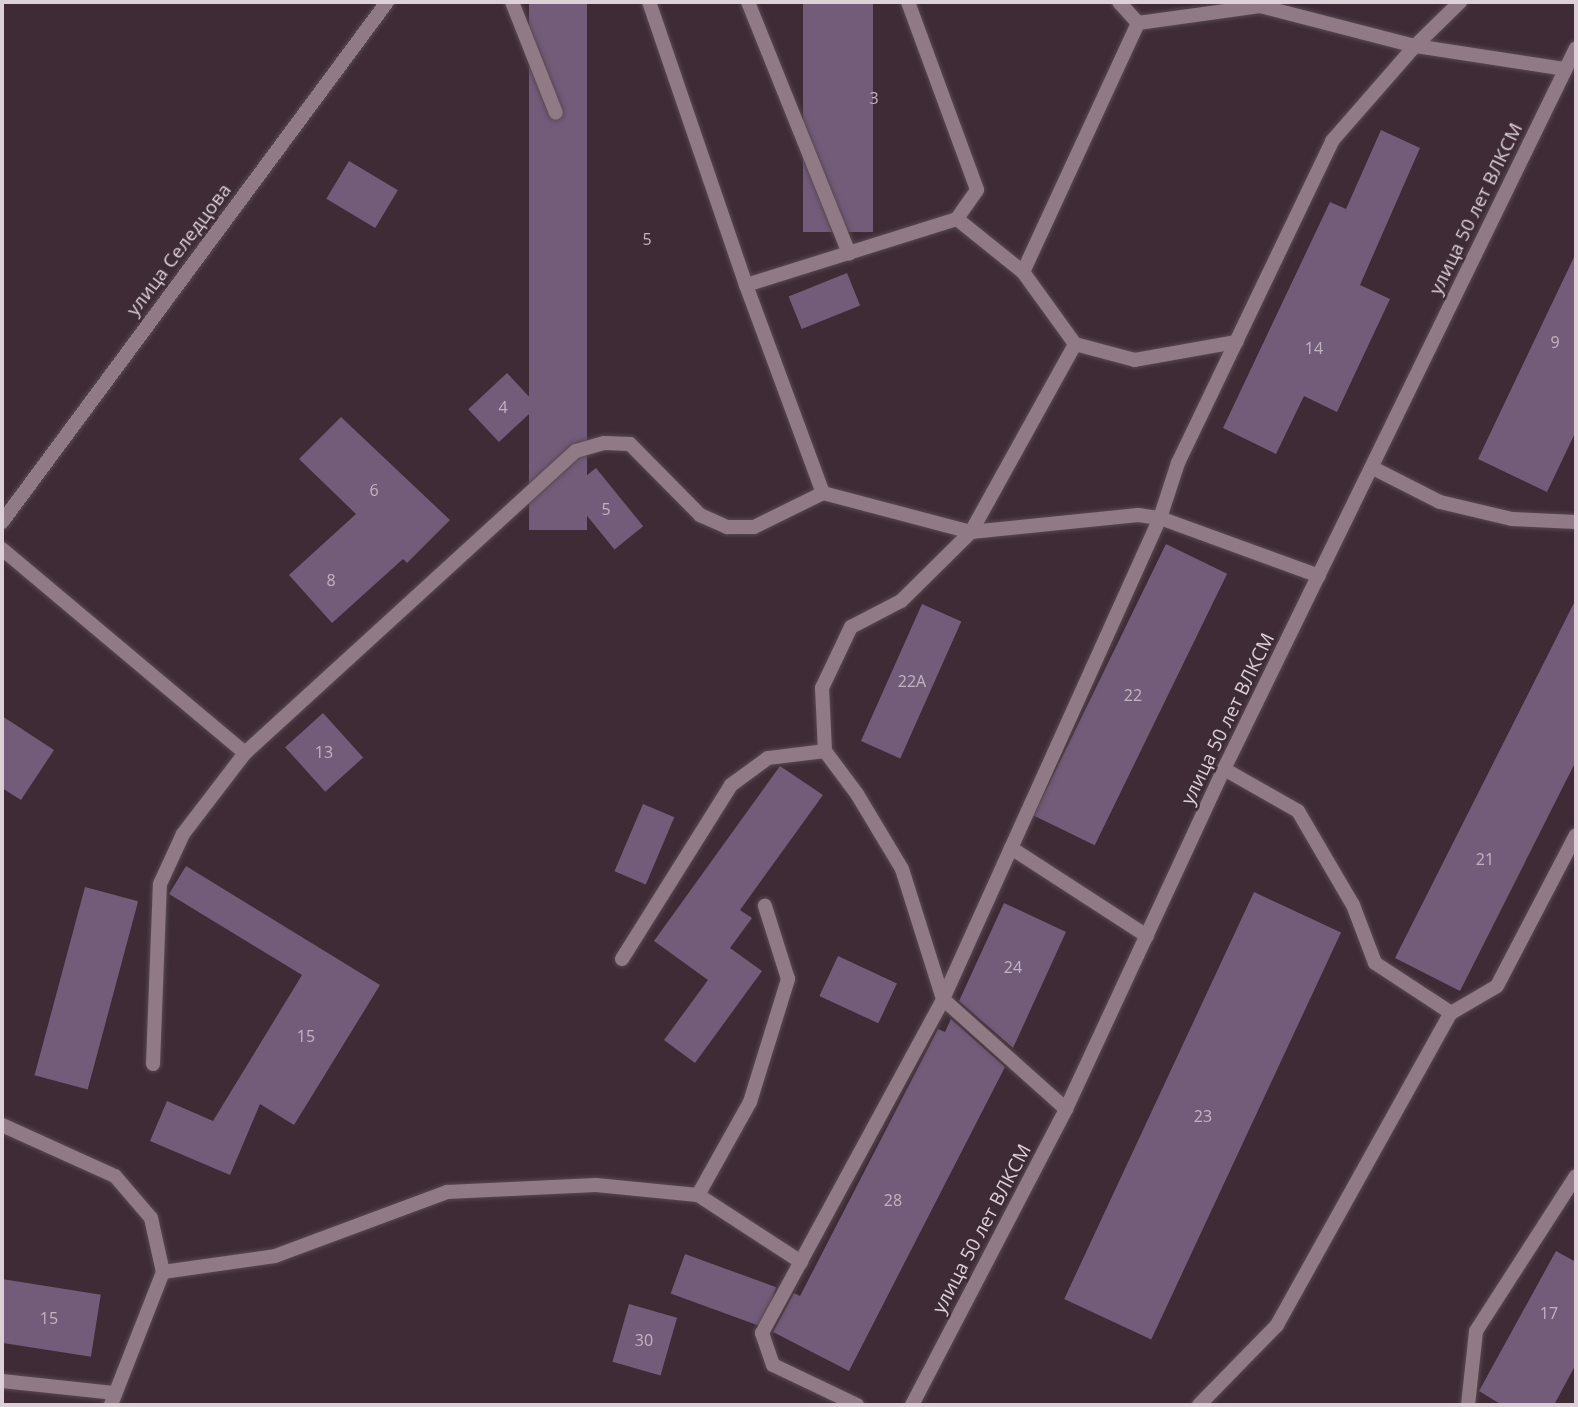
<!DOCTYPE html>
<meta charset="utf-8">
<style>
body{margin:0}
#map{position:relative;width:1578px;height:1407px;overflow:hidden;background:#3e2b36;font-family:"Open Sans",sans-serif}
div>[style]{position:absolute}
.building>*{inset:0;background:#735c7a;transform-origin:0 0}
.roads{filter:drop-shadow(0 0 2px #584851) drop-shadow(0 0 2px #584851)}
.service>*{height:14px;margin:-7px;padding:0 7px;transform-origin:7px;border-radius:7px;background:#907a86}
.minor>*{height:14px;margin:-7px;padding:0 7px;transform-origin:7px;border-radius:7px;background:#907a86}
.tertiary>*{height:14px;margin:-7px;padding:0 7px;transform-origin:7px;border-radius:7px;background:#907a86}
span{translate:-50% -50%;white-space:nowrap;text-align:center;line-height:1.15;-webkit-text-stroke:5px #3e2b36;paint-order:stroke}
.number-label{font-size:16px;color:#c2b3c0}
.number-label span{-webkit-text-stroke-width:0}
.street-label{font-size:19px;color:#ddd0d7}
.frame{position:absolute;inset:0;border:4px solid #ddd0d7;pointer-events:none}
</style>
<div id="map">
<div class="building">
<div style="left:529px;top:2px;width:58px;height:528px"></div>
<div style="left:803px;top:2px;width:70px;height:230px"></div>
<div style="clip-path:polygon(1381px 130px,1420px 148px,1360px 285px,1390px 299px,1337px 412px,1304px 396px,1276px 454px,1223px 428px,1330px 202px,1346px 209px)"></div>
<div style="left:349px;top:161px;width:57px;height:44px;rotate:31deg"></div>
<div style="clip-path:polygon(1576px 253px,1576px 431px,1547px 492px,1478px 459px)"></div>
<div style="left:847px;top:273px;width:35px;height:63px;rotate:68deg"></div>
<div style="left:507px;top:373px;width:45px;height:53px;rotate:47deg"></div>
<div style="clip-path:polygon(341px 417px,450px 520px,407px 563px,403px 559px,332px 623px,289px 575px,356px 514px,299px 459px)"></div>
<div style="left:596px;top:468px;width:75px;height:37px;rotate:51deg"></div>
<div style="left:1166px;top:544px;width:68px;height:302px;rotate:26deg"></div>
<div style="clip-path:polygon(1576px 599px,1576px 761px,1460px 991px,1395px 958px)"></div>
<div style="left:922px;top:604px;width:43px;height:150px;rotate:24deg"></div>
<div style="left:323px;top:713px;width:60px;height:51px;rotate:48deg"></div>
<div style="clip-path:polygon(2px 716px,54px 750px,21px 800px,2px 788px)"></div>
<div style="clip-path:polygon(780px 766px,823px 795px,740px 910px,752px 918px,730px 948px,762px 971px,695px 1063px,664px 1040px,708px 980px,654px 941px)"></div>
<div style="left:643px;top:804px;width:34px;height:73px;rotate:23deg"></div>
<div style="clip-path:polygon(186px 866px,380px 985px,294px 1125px,260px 1104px,230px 1175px,150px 1141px,167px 1101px,213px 1121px,302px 975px,169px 894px)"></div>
<div style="left:85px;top:887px;width:55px;height:195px;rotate:15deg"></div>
<div style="left:1254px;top:892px;width:96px;height:449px;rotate:25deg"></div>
<div style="clip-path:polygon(1004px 903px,1066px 932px,1013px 1048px,959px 1001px)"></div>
<div style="left:838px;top:956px;width:65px;height:44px;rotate:25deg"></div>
<div style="clip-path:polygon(951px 1019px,1005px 1067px,849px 1371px,773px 1332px,794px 1293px,800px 1296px,938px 1029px,945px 1032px)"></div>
<div style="clip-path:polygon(1556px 1251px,1576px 1262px,1576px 1364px,1554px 1405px,1502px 1405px,1479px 1391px)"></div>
<div style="left:685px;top:1254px;width:97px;height:42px;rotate:20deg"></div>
<div style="left:2px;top:1279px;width:100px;height:63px;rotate:9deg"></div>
<div style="left:629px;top:1304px;width:50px;height:60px;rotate:16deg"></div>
</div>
<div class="roads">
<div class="service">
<div style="left:512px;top:2px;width:119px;rotate:68.4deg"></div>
<div style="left:748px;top:2px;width:271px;rotate:68.1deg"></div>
<div style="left:908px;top:2px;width:200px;rotate:69.8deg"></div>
<div style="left:977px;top:190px;width:35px;rotate:125deg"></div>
<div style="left:1119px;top:2px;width:28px;rotate:48deg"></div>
<div style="left:1138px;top:23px;width:123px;rotate:-7.9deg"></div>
<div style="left:1260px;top:6px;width:160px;rotate:14.5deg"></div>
<div style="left:1415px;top:46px;width:152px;rotate:8.7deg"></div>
<div style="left:1023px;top:272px;width:274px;rotate:-65.2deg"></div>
<div style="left:746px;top:285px;width:222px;rotate:69.7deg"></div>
<div style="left:1075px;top:344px;width:62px;rotate:14.9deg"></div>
<div style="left:1135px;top:360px;width:103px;rotate:-10.1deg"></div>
<div style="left:1373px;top:468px;width:75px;rotate:26.9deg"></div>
<div style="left:1440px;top:502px;width:74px;rotate:13.3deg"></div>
<div style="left:1512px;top:519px;width:64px;rotate:2.7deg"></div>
<div style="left:2px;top:549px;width:317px;rotate:40deg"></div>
<div style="left:245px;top:753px;width:448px;rotate:-42.4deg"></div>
<div style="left:576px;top:451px;width:29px;rotate:-16deg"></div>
<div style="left:604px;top:443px;width:26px;rotate:2deg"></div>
<div style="left:630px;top:444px;width:100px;rotate:45.4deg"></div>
<div style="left:700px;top:515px;width:30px;rotate:24deg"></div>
<div style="left:727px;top:527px;width:27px"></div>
<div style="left:754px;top:527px;width:77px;rotate:-26.2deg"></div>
<div style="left:823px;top:493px;width:153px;rotate:14.8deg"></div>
<div style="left:971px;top:532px;width:215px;rotate:-61deg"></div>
<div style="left:1075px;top:344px;width:89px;rotate:-125.8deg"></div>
<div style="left:1023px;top:272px;width:85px;rotate:-141.2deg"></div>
<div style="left:957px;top:219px;width:221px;rotate:162.6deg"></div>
<div style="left:746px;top:285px;width:299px;rotate:-108.9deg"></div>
<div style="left:1224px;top:769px;width:85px;rotate:29.6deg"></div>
<div style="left:1298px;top:811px;width:109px;rotate:59.7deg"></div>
<div style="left:1353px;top:905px;width:62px;rotate:69.2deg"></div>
<div style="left:1375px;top:963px;width:91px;rotate:33.3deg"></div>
<div style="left:1011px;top:848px;width:162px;rotate:32.9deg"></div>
<div style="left:622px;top:959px;width:205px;rotate:-57.9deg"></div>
<div style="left:731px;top:785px;width:46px;rotate:-36.1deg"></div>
<div style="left:768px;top:758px;width:57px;rotate:-7deg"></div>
<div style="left:153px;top:1064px;width:180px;rotate:-87.8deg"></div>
<div style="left:160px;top:884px;width:55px;rotate:-65.3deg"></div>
<div style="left:183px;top:834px;width:102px;rotate:-52.6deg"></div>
<div style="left:1066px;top:1109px;width:165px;rotate:-138.2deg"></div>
<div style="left:943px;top:999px;width:136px;rotate:-107.5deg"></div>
<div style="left:902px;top:869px;width:87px;rotate:-121deg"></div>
<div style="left:857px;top:794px;width:54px;rotate:-126.7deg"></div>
<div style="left:825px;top:751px;width:63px;rotate:-92.7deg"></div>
<div style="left:822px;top:688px;width:68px;rotate:-64.6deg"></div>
<div style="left:851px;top:627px;width:56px;rotate:-27.5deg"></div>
<div style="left:901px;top:601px;width:98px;rotate:-44.6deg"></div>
<div style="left:971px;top:532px;width:168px;rotate:-5.8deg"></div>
<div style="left:1138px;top:515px;width:22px;rotate:8deg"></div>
<div style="left:1160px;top:518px;width:169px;rotate:20deg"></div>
<div style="left:2px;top:1125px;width:124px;rotate:24.3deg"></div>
<div style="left:115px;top:1176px;width:55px;rotate:49.4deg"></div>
<div style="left:151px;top:1218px;width:55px;rotate:77.5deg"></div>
<div style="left:163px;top:1272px;width:143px;rotate:111.4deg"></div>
<div style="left:698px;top:1195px;width:107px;rotate:-60.8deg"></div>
<div style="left:750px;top:1102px;width:129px;rotate:-72.8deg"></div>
<div style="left:788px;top:979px;width:77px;rotate:-107.5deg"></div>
<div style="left:163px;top:1272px;width:113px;rotate:-8.1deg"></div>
<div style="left:275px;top:1256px;width:184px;rotate:-20.4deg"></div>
<div style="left:447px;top:1192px;width:149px;rotate:-2.7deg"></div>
<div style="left:596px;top:1185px;width:102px;rotate:5.6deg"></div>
<div style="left:698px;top:1195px;width:123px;rotate:33deg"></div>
<div style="left:2px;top:1381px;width:114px;rotate:6.1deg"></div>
<div style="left:857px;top:1405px;width:93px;rotate:-154.5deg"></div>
<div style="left:773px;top:1365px;width:34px;rotate:-109deg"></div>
<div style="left:762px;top:1333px;width:380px;rotate:-61.5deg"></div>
<div style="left:943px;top:999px;width:528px;rotate:-65.72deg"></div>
<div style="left:1160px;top:518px;width:58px;rotate:-71.9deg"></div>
<div style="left:1178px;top:463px;width:357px;rotate:-64.4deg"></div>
<div style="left:1332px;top:141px;width:126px;rotate:-48.9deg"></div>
<div style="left:1415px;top:46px;width:63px;rotate:-44.4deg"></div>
<div style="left:1199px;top:1405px;width:112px;rotate:-45.7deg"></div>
<div style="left:1277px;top:1325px;width:357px;rotate:-60.9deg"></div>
<div style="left:1451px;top:1013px;width:53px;rotate:-30.4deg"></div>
<div style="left:1497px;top:986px;width:170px;rotate:-62.4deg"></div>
<div style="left:1468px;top:1405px;width:74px;rotate:-83.8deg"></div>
<div style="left:1476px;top:1331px;width:184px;rotate:-57.2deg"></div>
</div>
<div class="minor">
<div style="left:2px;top:522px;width:647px;rotate:-53.48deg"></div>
</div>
<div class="tertiary">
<div style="left:912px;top:1405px;width:334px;rotate:-62.5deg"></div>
<div style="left:1066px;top:1109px;width:375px;rotate:-65.1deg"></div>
<div style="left:1224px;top:769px;width:802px;rotate:-63.98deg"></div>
</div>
</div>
<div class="number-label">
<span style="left:874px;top:98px">3</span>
<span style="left:647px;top:239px">5</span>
<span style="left:1555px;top:342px">9</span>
<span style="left:1314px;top:348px">14</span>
<span style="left:503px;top:407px">4</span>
<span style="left:374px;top:490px">6</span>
<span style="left:606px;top:509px">5</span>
<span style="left:331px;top:580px">8</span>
<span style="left:912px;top:681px">22А</span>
<span style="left:1133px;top:695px">22</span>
<span style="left:324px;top:752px">13</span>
<span style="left:1485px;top:859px">21</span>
<span style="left:1013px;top:967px">24</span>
<span style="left:306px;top:1036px">15</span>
<span style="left:1203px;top:1116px">23</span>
<span style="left:893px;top:1200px">28</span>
<span style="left:1549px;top:1313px">17</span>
<span style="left:49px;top:1318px">15</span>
<span style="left:644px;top:1340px">30</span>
</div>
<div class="street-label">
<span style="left:1476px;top:209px;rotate:-64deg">улица 50 лет ВЛКСМ</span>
<span style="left:179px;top:250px;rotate:-53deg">улица Селедцова</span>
<span style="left:1228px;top:719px;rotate:-64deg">улица 50 лет ВЛКСМ</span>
<span style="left:982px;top:1229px;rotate:-62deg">улица 50 лет ВЛКСМ</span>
</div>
<div class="frame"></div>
</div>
